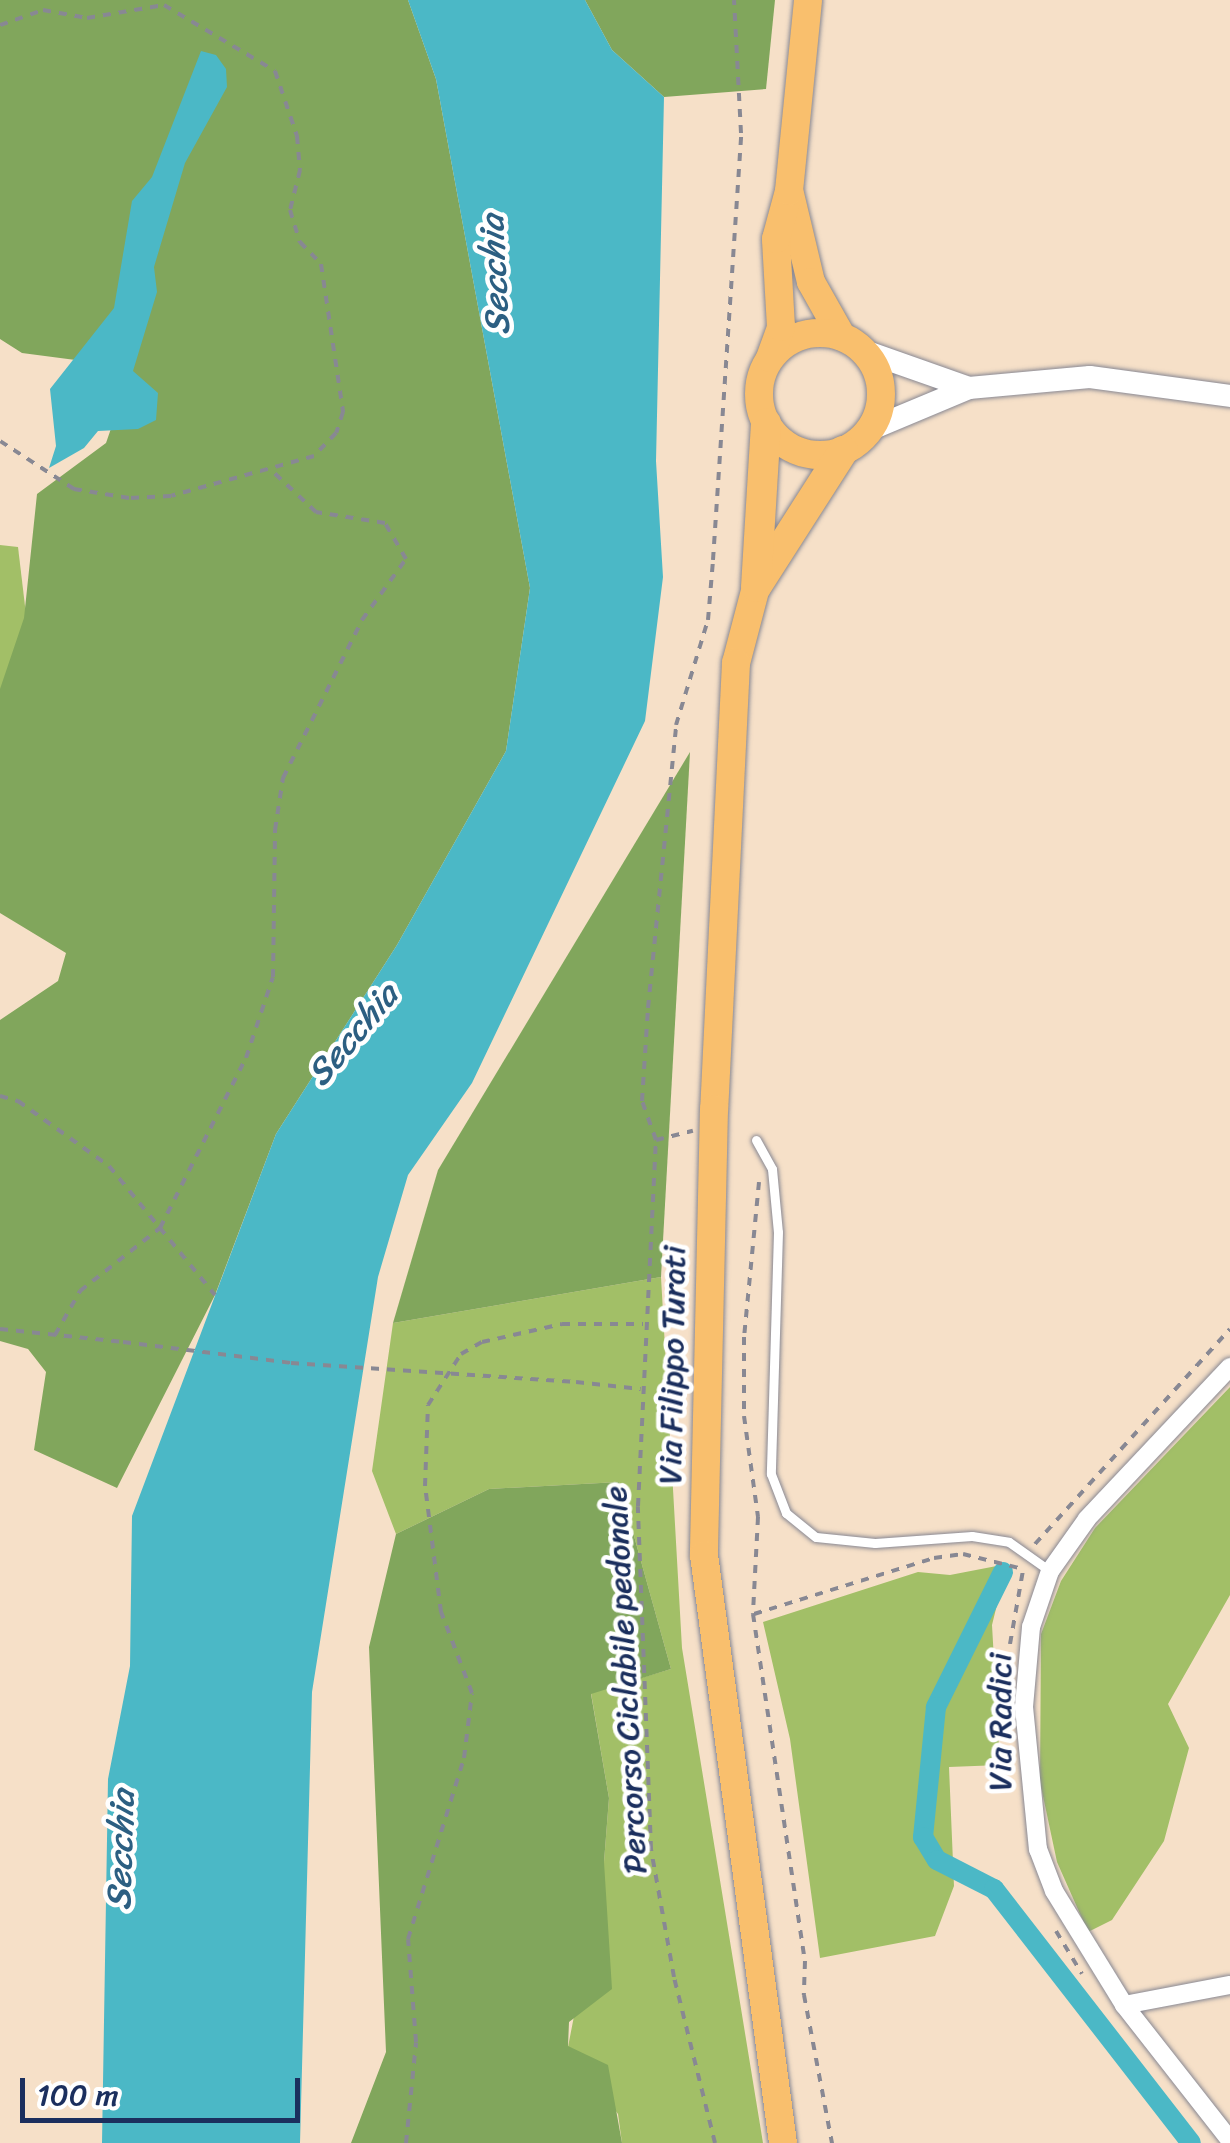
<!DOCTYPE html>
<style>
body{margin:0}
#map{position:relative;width:1230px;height:2143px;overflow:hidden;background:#f6e0c8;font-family:Sriracha,sans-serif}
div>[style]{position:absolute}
.green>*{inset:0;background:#a2bf67}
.forest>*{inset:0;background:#81a65c}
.water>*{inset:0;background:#4bb8c6}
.canal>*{height:20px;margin:-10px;padding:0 10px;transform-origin:10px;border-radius:10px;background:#4bb8c6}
.path>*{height:4px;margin-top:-2px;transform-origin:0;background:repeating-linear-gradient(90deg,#888893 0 8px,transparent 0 16px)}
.roads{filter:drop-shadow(0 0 2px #888893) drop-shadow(0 0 2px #888893)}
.service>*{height:9px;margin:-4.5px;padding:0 4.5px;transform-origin:4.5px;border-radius:4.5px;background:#fff}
.minor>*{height:18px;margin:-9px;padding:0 9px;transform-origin:9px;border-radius:9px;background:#fff}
.tertiary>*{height:22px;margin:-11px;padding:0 11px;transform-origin:11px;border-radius:11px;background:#fff}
.primary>*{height:28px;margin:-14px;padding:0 14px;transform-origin:14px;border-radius:14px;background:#f9bf6d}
.primary>.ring{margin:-14px;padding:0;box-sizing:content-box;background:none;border:28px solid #f9bf6d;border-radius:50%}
.trunk>*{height:30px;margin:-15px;padding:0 15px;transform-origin:15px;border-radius:15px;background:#f9bf6d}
.path-bridge>*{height:4px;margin-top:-2px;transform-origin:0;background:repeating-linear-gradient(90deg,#888893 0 8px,transparent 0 16px)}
span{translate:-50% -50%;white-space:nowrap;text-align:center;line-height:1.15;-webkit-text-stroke:9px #fff;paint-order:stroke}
.street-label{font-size:32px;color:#1b2f5e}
.water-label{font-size:35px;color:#2c5f82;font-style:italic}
.scale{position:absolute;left:20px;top:2078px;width:280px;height:45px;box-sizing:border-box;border:5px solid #1b2f5e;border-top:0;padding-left:12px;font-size:30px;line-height:35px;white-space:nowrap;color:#1b2f5e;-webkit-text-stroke:8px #fff;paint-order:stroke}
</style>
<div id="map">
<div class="green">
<div style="clip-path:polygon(0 545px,18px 547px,30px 648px,0 708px)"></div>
<div style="clip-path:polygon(661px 1277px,682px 1648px,763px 2143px,622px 2143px,618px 2114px,568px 2047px,604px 1862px,609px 1798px,591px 1693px,671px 1669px,619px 1482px,489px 1489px,396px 1534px,372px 1471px,393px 1323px)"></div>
<div style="clip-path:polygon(1230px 1387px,1230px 1595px,1168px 1704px,1189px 1748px,1164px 1841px,1112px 1920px,1088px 1932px,1057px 1862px,1040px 1782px,1041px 1634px,1061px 1581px,1095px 1528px)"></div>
<div style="clip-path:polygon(1007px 1564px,992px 1625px,1000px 1765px,949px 1767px,954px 1886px,935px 1936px,820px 1958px,790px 1739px,763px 1622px,918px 1572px,950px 1575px)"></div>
</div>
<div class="forest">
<div style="clip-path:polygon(0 0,408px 0,436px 79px,530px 588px,506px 751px,397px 945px,276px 1134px,215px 1295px,117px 1488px,34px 1450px,46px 1372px,28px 1349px,0 1341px,0 1020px,58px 981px,66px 953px,0 913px,0 689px,24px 618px,37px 494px,106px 443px,124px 391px,106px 364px,22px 353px,0 339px)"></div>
<div style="clip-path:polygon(585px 0,775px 0,766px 89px,664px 97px,612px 50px)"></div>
<div style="clip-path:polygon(690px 752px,661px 1277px,393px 1323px,438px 1170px)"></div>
<div style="clip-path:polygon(619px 1482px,671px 1669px,591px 1694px,609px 1798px,604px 1862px,612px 1989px,569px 2022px,568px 2046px,608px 2065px,622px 2143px,351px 2143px,386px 2052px,369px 1647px,396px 1534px,489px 1489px)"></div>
</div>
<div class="water">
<div style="clip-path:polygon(408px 0,585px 0,612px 50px,664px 97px,656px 461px,663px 577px,645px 721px,472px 1083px,408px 1175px,378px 1277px,312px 1692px,300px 2143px,102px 2143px,108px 1779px,130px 1666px,132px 1516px,276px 1134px,397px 945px,506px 751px,530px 588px,436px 79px)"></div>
<div style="clip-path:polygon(201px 51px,216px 55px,226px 69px,227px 87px,185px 163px,154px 267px,157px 292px,133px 371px,158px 393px,156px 420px,138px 429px,98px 431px,84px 448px,49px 468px,56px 446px,50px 389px,114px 308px,132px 201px,152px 177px)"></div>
</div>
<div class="canal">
<div style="left:1003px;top:1572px;width:151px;rotate:116.4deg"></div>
<div style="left:936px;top:1707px;width:131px;rotate:95.7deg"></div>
<div style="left:923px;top:1837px;width:27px;rotate:59deg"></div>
<div style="left:937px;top:1860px;width:64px;rotate:27deg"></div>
<div style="left:994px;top:1889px;width:321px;rotate:52.2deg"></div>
</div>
<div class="path">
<div style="left:0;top:25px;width:46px;rotate:-19.2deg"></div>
<div style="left:43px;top:10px;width:45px;rotate:10.3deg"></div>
<div style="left:87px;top:18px;width:78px;rotate:-9.6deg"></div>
<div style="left:164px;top:5px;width:129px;rotate:30.7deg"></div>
<div style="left:275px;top:71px;width:69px;rotate:71.3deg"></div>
<div style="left:297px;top:136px;width:34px;rotate:85deg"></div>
<div style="left:300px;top:170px;width:41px;rotate:104deg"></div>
<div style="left:290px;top:210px;width:34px;rotate:73deg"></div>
<div style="left:300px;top:242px;width:30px;rotate:46deg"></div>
<div style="left:321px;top:264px;width:150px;rotate:81.5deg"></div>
<div style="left:343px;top:412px;width:22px;rotate:108deg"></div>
<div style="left:336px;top:433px;width:32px;rotate:134deg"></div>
<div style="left:314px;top:456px;width:148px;rotate:164.4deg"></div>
<div style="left:171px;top:496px;width:42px;rotate:177.3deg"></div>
<div style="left:129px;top:498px;width:56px;rotate:-170.7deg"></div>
<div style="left:74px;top:489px;width:88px;rotate:-147deg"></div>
<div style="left:0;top:1096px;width:19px;rotate:16deg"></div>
<div style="left:18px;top:1101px;width:112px;rotate:35.5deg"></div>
<div style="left:109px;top:1166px;width:167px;rotate:50.6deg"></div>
<div style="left:656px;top:1140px;width:38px;rotate:-14deg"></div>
<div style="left:759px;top:1182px;width:156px;rotate:95.5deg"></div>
<div style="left:744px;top:1337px;width:79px;rotate:90deg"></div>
<div style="left:744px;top:1416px;width:102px;rotate:82.1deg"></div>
<div style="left:758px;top:1517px;width:97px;rotate:93deg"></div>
<div style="left:753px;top:1614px;width:351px;rotate:81.5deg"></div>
<div style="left:805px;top:1961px;width:34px;rotate:92deg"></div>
<div style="left:804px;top:1995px;width:151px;rotate:79.3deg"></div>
<div style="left:0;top:1329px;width:124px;rotate:6deg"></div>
<div style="left:55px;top:1335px;width:51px;rotate:-60.4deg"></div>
<div style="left:80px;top:1291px;width:102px;rotate:-38.2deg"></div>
<div style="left:160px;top:1228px;width:191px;rotate:-63.2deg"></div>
<div style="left:246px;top:1058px;width:85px;rotate:-71.6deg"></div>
<div style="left:273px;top:977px;width:147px;rotate:-89.2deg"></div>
<div style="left:275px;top:830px;width:53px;rotate:-81.3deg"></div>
<div style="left:283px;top:778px;width:177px;rotate:-63.4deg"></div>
<div style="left:362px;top:620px;width:75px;rotate:-54.2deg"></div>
<div style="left:406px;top:559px;width:42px;rotate:-120.3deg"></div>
<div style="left:385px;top:523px;width:70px;rotate:-170.9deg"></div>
<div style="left:316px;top:512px;width:63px;rotate:-136.9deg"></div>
<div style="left:576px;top:1382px;width:65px;rotate:6.1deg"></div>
<div style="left:1035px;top:1544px;width:290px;rotate:-47.8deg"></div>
<div style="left:754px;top:1614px;width:189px;rotate:-17.3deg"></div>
<div style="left:934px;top:1558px;width:29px;rotate:-8deg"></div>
<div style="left:963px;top:1554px;width:58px;rotate:14deg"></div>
<div style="left:1010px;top:1644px;width:75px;rotate:-80deg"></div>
<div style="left:1056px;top:1931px;width:50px;rotate:58.8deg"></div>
<div style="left:406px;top:2143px;width:101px;rotate:-84.3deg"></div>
<div style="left:416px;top:2042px;width:103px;rotate:-94.4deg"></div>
<div style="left:408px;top:1939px;width:189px;rotate:-72.8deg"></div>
<div style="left:464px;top:1758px;width:65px;rotate:-83deg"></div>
<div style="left:472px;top:1693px;width:87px;rotate:-110.9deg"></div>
<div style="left:441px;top:1612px;width:127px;rotate:-97.2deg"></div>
<div style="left:425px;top:1486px;width:81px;rotate:-87.9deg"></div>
<div style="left:428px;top:1405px;width:61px;rotate:-57.1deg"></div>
<div style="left:461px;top:1354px;width:24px;rotate:-30deg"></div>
<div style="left:482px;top:1342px;width:82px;rotate:-12.7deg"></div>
<div style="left:562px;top:1324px;width:81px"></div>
<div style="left:715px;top:2143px;width:171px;rotate:-103.9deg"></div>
<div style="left:674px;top:1977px;width:130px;rotate:-100.2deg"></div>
<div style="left:651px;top:1849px;width:343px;rotate:-92.2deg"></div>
<div style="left:638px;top:1506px;width:366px;rotate:-87.2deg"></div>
<div style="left:656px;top:1140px;width:41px;rotate:-109.7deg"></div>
<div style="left:642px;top:1101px;width:93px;rotate:-86.3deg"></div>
<div style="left:648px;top:1008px;width:284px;rotate:-84.3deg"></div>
<div style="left:676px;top:725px;width:110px;rotate:-73.1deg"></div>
<div style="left:708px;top:620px;width:60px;rotate:-85.2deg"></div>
<div style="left:713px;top:560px;width:428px;rotate:-86.2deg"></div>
<div style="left:741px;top:133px;width:133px;rotate:-93deg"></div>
</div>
<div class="roads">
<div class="service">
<div style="left:756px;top:1140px;width:33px;rotate:61deg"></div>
<div style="left:772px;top:1169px;width:63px;rotate:84.6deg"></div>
<div style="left:778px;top:1232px;width:242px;rotate:91.7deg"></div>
<div style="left:771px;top:1474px;width:42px;rotate:69deg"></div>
<div style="left:786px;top:1513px;width:38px;rotate:39deg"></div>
<div style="left:816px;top:1537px;width:59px;rotate:5.8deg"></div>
<div style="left:875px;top:1543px;width:97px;rotate:-4.1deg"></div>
<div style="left:972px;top:1536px;width:37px;rotate:9deg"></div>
<div style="left:1009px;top:1542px;width:50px;rotate:35.3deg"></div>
</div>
<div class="minor">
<div style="left:1230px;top:1367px;width:209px;rotate:133.3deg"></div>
<div style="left:1087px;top:1519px;width:64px;rotate:125.4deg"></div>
<div style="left:1050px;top:1571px;width:59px;rotate:108.7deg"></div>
<div style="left:1031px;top:1627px;width:80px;rotate:95deg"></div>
<div style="left:1024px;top:1707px;width:143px;rotate:84.4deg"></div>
<div style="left:1038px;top:1849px;width:45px;rotate:69.1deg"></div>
<div style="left:1054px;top:1891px;width:134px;rotate:58.4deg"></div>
<div style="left:1124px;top:2005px;width:172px;rotate:51.9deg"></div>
<div style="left:1124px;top:2005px;width:108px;rotate:-10.7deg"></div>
</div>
<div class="tertiary">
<div style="left:864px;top:351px;width:111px;rotate:19.4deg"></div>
<div style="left:871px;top:429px;width:106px;rotate:-22.7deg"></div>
<div style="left:969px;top:388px;width:121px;rotate:-5.2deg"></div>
<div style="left:1090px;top:377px;width:141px;rotate:7.7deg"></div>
</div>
<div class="primary">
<div style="left:790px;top:194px;width:90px;rotate:76.6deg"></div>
<div style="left:811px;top:282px;width:63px;rotate:60.6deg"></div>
<div class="ring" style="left:759px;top:333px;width:94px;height:94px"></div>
<div style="left:770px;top:358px;width:33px;rotate:-70deg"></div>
<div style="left:781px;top:327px;width:88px;rotate:-93.3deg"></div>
<div style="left:776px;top:239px;width:50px;rotate:-74.8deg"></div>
<div style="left:789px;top:191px;width:192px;rotate:-84.3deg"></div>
<div style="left:756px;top:587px;width:79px;rotate:104.7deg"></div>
<div style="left:736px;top:663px;width:447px;rotate:92.8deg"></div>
<div style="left:714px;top:1109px;width:446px;rotate:91.3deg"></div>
<div style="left:704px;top:1555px;width:593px;rotate:82.35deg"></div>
</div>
<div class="trunk">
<div style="left:758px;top:584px;width:158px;rotate:-57.4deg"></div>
<div style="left:756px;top:587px;width:164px;rotate:-86.5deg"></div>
</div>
</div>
<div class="path-bridge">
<div style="left:123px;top:1342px;width:169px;rotate:7.1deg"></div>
<div style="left:291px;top:1363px;width:286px;rotate:3.8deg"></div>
</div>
<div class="street-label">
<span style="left:673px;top:1365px;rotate:-89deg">Via Filippo Turati</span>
<span style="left:626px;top:1680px;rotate:-93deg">Percorso Ciclabile pedonale</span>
<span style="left:1001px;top:1722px;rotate:-90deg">Via Radici</span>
</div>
<div class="water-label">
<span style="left:494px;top:275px;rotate:-93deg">Secchia</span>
<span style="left:352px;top:1034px;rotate:-50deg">Secchia</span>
<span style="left:120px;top:1850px;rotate:-88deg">Secchia</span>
</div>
<div class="scale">100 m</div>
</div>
